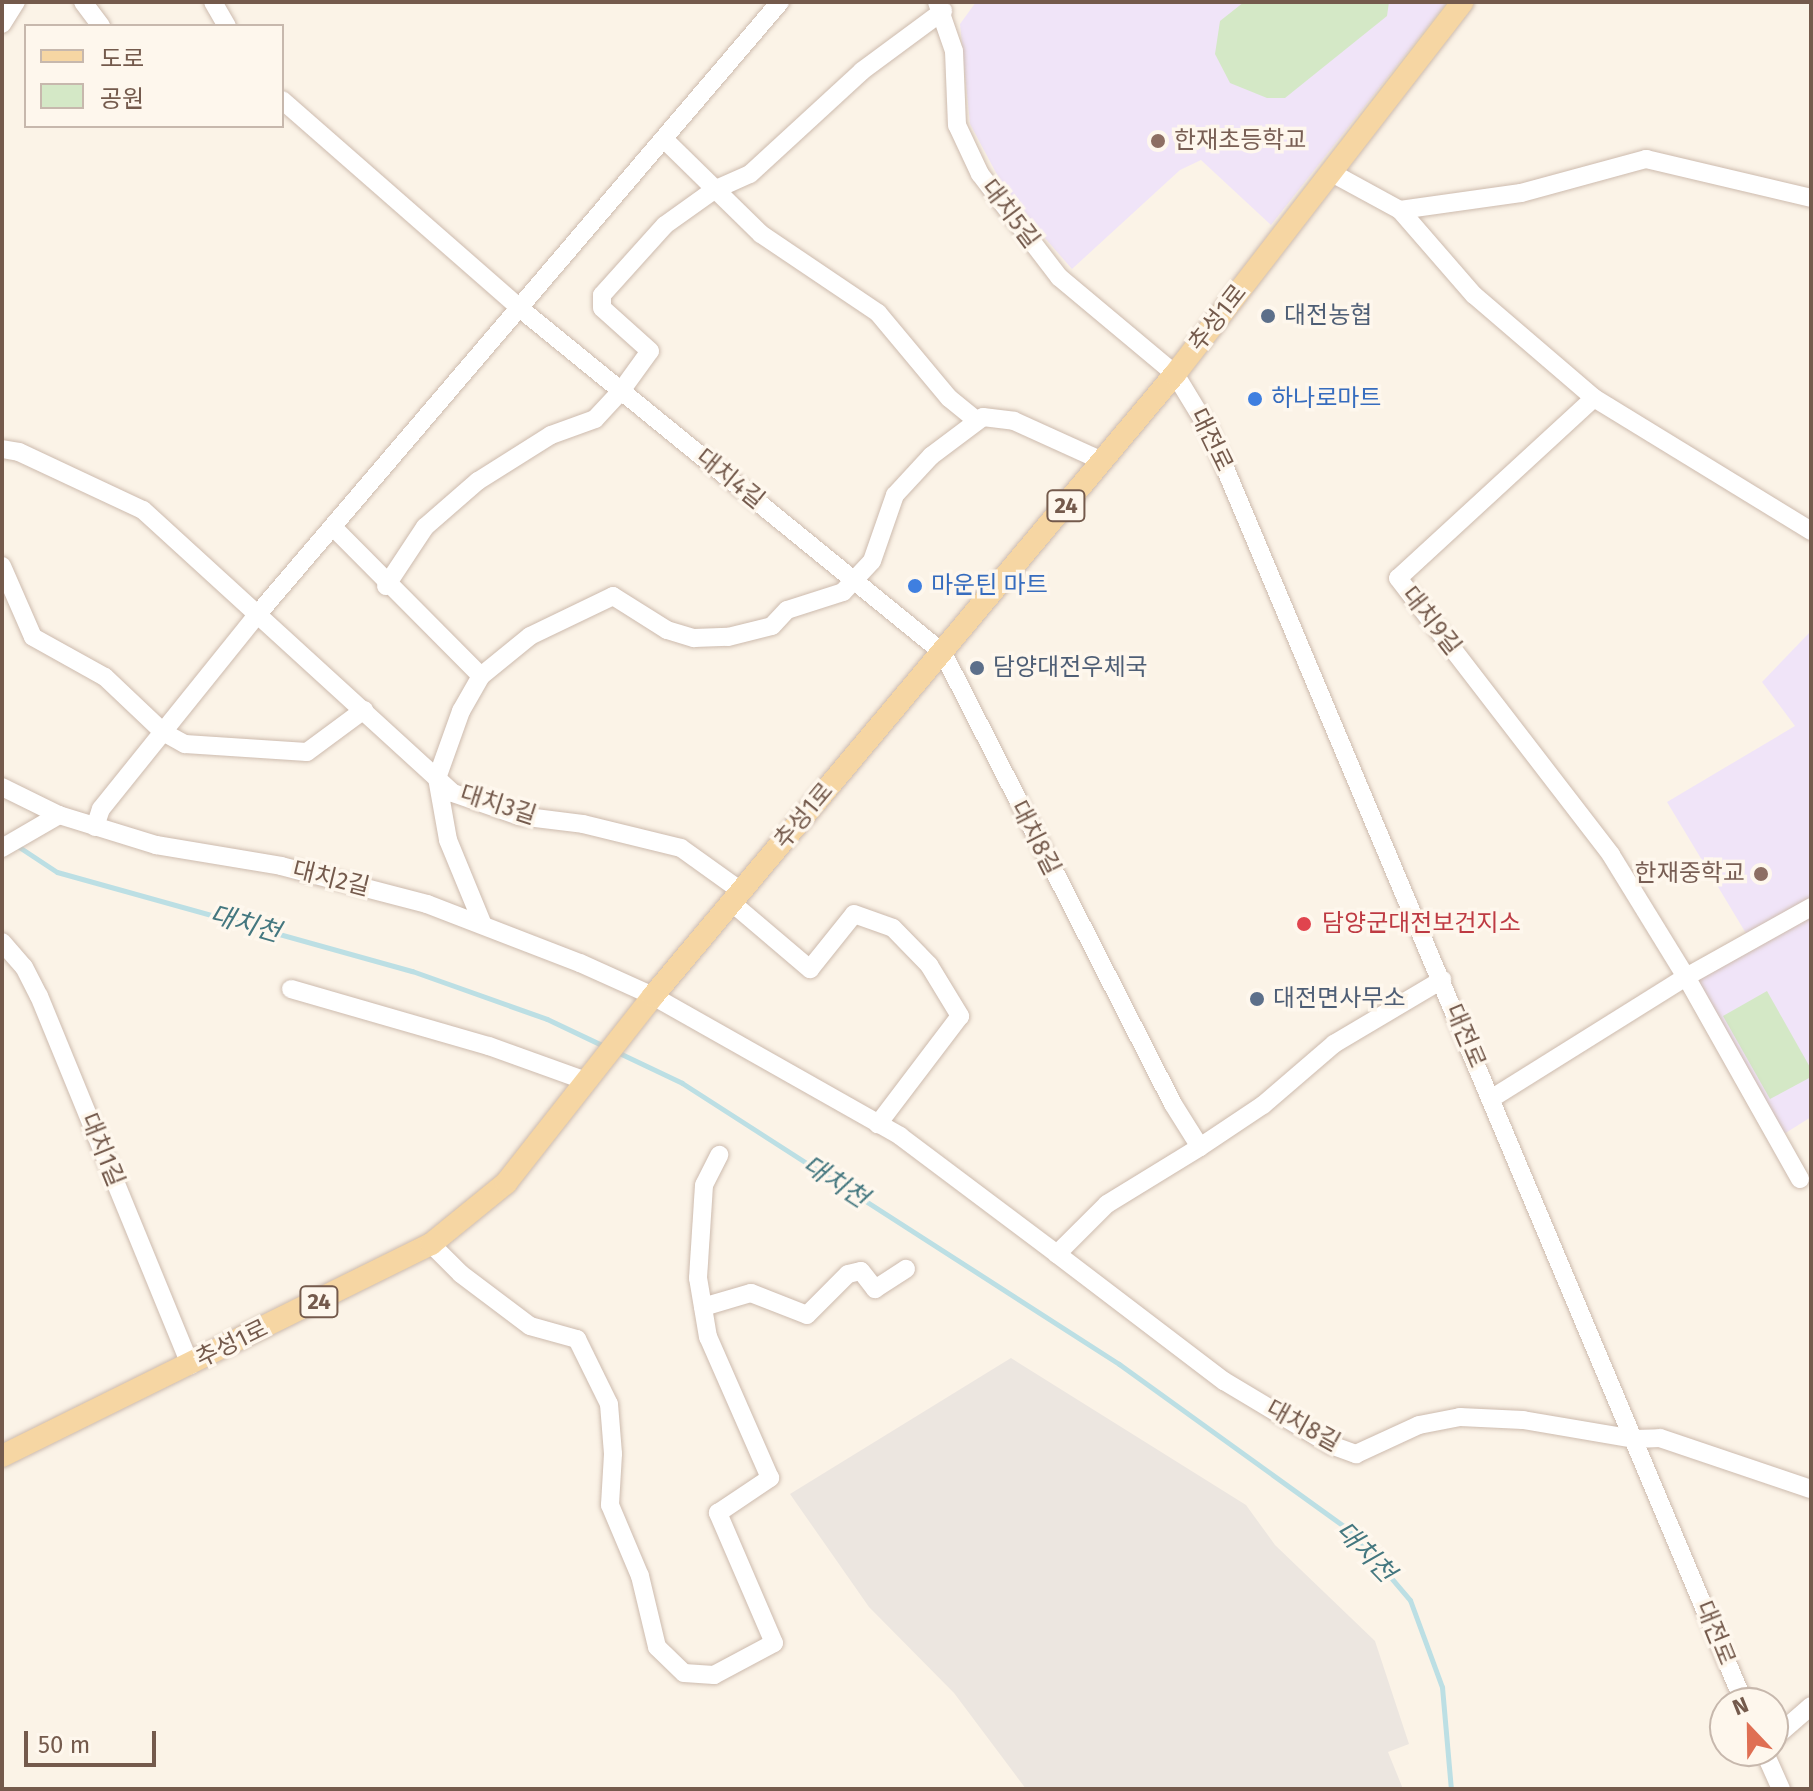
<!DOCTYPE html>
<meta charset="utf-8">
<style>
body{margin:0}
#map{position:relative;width:1813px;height:1791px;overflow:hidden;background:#fbf3e7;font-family:"Fira Sans","Noto Sans KR",sans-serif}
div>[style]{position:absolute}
.industrial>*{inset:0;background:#ece6e0}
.education>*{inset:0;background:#f0e4f8}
.green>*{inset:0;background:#d4e8c6}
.stream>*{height:5px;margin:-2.5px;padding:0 2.5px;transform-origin:2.5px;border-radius:2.5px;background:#bcdfe4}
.roads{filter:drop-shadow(0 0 2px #cdbbae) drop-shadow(0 0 2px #cdbbae)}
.minor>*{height:18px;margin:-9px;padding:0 9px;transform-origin:9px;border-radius:9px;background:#fff}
.major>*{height:22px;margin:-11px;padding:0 11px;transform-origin:11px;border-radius:11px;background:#f6d6a3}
.dots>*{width:22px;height:22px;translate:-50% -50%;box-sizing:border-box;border:4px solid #fef7ed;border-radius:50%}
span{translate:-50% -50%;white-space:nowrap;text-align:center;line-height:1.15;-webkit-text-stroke:7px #fef7ed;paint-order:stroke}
.shield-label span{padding:2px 6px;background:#fef7ed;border:2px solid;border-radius:6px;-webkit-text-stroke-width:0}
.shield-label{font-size:22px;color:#745a4c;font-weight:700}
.education-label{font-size:24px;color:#785e54}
.left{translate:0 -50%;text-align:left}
.right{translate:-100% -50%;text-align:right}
.street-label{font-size:24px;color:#745a4c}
.service-label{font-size:24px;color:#4e5e75}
.shop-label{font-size:24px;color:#366cbe}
.health-label{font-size:24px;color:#be3a42}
.water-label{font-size:26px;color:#44777f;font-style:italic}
.frame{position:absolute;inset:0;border:4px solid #745a4c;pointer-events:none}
.legend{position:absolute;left:24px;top:24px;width:260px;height:104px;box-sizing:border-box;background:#fef7ed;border:2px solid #c7b8ad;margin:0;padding:10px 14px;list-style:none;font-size:24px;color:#745a4c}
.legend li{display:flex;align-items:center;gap:16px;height:40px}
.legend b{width:40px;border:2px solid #c7b8ad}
.north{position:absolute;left:1709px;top:1687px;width:80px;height:80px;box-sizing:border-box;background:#fef7ed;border:2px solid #c7b8ad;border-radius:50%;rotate:338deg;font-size:22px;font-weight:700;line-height:32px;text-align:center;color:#745a4c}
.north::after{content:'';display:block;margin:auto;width:28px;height:36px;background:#df6f53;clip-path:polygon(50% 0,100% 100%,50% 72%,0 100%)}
.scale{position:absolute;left:24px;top:1731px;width:132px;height:36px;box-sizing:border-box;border:4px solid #745a4c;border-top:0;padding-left:10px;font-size:24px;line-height:28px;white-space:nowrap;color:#745a4c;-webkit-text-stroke:6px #fef7ed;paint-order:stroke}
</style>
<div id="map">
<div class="industrial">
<div style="clip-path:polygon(1011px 1358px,1246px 1505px,1275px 1545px,1375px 1641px,1409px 1744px,1388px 1752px,1403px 1789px,1026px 1789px,954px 1693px,869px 1607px,790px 1494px)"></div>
</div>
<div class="education">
<div style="clip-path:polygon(976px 2px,1447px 2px,1271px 225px,1201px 160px,1180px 170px,1072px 269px,1009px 197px,970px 124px,960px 24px)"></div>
<div style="clip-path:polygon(1811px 631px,1811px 1117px,1784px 1134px,1696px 978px,1753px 945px,1667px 802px,1795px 726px,1762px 682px)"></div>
</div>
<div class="green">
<div style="clip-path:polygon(1244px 2px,1389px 2px,1387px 16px,1285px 98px,1267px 98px,1230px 83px,1215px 54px,1220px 21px)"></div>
<div style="clip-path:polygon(1767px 991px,1811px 1069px,1811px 1077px,1770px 1099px,1723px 1016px)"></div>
</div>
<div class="stream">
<div style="left:16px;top:845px;width:49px;rotate:33.4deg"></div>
<div style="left:57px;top:872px;width:369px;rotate:15.6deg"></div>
<div style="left:412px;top:971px;width:143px;rotate:19.6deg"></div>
<div style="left:547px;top:1019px;width:65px;rotate:25.4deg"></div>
<div style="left:615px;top:1051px;width:74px;rotate:25.5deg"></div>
<div style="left:682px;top:1083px;width:520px;rotate:32.74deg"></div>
<div style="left:1119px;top:1364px;width:289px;rotate:35.8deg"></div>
<div style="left:1353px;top:1533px;width:88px;rotate:49.6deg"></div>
<div style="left:1410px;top:1600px;width:93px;rotate:69.8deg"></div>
<div style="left:1442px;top:1687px;width:102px;rotate:85deg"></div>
</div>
<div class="roads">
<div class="minor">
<div style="left:83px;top:2px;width:30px;rotate:53deg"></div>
<div style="left:213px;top:2px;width:28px;rotate:60deg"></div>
<div style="left:937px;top:2px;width:52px;rotate:70.9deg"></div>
<div style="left:954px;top:51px;width:74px;rotate:87.7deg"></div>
<div style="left:957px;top:125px;width:54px;rotate:64.9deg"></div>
<div style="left:980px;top:174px;width:130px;rotate:52.5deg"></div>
<div style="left:1059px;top:277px;width:151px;rotate:39.9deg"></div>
<div style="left:1175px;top:374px;width:66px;rotate:58.7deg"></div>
<div style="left:1209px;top:430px;width:1381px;rotate:67.2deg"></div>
<div style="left:2px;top:24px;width:26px;rotate:-58deg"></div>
<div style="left:282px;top:100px;width:313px;rotate:41.2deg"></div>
<div style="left:517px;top:306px;width:549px;rotate:39.16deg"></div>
<div style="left:943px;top:653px;width:506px;rotate:62.98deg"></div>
<div style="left:1173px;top:1104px;width:51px;rotate:57.9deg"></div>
<div style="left:1200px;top:1147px;width:109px;rotate:148.5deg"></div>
<div style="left:1107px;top:1204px;width:71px;rotate:135deg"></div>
<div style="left:1057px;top:1254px;width:210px;rotate:37.3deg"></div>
<div style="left:1224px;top:1381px;width:125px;rotate:30.9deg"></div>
<div style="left:1331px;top:1445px;width:27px;rotate:20deg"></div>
<div style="left:1356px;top:1454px;width:69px;rotate:-24.7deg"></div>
<div style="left:1419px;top:1425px;width:42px;rotate:-11deg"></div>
<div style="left:1460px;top:1417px;width:63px;rotate:2.7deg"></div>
<div style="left:1523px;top:1420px;width:114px;rotate:9.6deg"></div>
<div style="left:1635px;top:1439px;width:25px;rotate:-2deg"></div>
<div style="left:1660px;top:1438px;width:159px;rotate:18.7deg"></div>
<div style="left:664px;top:139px;width:136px;rotate:44.4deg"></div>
<div style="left:761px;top:234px;width:141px;rotate:34deg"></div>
<div style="left:878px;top:313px;width:111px;rotate:50.1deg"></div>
<div style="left:949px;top:398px;width:36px;rotate:39deg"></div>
<div style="left:1332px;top:173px;width:77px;rotate:28.6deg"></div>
<div style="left:1400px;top:210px;width:113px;rotate:49deg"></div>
<div style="left:1474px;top:295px;width:158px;rotate:40.6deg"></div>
<div style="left:1594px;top:398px;width:266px;rotate:137.4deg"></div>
<div style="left:1398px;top:578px;width:349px;rotate:52.4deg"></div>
<div style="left:1611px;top:855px;width:143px;rotate:58.4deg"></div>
<div style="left:1686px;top:977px;width:230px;rotate:148deg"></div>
<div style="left:1400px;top:210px;width:122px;rotate:-8deg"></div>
<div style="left:1521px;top:193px;width:130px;rotate:-15.2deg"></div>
<div style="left:1646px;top:159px;width:170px;rotate:13.3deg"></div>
<div style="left:1594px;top:398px;width:255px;rotate:31.5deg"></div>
<div style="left:2px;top:449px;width:17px;rotate:10deg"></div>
<div style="left:19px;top:452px;width:137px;rotate:25.1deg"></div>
<div style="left:143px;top:510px;width:420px;rotate:42.4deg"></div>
<div style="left:453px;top:793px;width:70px;rotate:19.2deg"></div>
<div style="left:519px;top:816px;width:64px;rotate:7.1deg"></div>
<div style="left:583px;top:824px;width:101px;rotate:13.8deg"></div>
<div style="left:681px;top:848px;width:74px;rotate:35.6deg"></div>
<div style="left:333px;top:527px;width:210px;rotate:45.2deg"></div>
<div style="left:481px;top:676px;width:40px;rotate:119.7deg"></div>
<div style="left:461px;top:711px;width:71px;rotate:109.7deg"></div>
<div style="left:437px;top:778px;width:63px;rotate:79.9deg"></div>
<div style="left:448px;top:840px;width:92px;rotate:67.6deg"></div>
<div style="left:2px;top:566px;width:77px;rotate:66.4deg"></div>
<div style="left:33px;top:637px;width:82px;rotate:29.1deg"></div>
<div style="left:105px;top:677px;width:80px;rotate:43.5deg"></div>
<div style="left:163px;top:732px;width:25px;rotate:29deg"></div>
<div style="left:185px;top:744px;width:122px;rotate:3.8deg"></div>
<div style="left:307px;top:752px;width:71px;rotate:-36.4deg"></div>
<div style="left:386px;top:586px;width:71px;rotate:-56.5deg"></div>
<div style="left:425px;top:527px;width:70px;rotate:-41deg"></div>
<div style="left:478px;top:481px;width:86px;rotate:-32.2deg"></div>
<div style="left:551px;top:435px;width:47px;rotate:-20deg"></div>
<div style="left:595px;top:419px;width:38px;rotate:-47deg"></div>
<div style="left:621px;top:391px;width:49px;rotate:-54.1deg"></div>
<div style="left:650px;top:351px;width:64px;rotate:-138.1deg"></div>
<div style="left:602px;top:308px;width:13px;rotate:-90deg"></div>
<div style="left:602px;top:295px;width:94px;rotate:-48deg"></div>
<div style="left:665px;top:225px;width:60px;rotate:-35.5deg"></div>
<div style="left:714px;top:190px;width:39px;rotate:-24deg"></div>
<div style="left:750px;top:174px;width:152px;rotate:-42.6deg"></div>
<div style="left:862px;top:71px;width:101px;rotate:-36.5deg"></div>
<div style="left:481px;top:676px;width:63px;rotate:-39.2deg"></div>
<div style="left:530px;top:636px;width:92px;rotate:-25.7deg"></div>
<div style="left:613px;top:596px;width:64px;rotate:32.2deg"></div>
<div style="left:667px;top:630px;width:28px;rotate:17deg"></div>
<div style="left:694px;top:638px;width:34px;rotate:-2deg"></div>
<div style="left:728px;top:637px;width:45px;rotate:-14deg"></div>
<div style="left:772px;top:626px;width:22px;rotate:-47deg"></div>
<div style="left:787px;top:610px;width:59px;rotate:-17.8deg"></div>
<div style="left:843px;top:592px;width:42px;rotate:-46.9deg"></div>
<div style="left:872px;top:561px;width:70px;rotate:-70.8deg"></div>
<div style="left:895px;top:495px;width:53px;rotate:-47.3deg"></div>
<div style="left:931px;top:456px;width:65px;rotate:-36.9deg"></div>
<div style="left:983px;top:417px;width:31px;rotate:7deg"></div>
<div style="left:1014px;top:421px;width:97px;rotate:24.4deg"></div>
<div style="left:2px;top:787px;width:64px;rotate:26.2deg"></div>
<div style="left:59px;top:815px;width:102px;rotate:17.2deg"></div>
<div style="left:156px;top:845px;width:127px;rotate:9.5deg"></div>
<div style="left:281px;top:866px;width:151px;rotate:14.6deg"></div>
<div style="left:427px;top:904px;width:164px;rotate:21.1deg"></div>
<div style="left:580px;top:963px;width:80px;rotate:24.3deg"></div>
<div style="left:653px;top:996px;width:284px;rotate:29.5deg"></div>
<div style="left:900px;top:1136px;width:196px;rotate:36.9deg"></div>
<div style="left:95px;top:827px;width:19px;rotate:-72deg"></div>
<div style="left:101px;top:809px;width:249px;rotate:-51.2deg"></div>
<div style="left:257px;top:615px;width:806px;rotate:-49.53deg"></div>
<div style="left:2px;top:848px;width:66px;rotate:-30.1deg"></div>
<div style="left:731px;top:902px;width:104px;rotate:40.3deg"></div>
<div style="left:810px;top:969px;width:70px;rotate:-51.3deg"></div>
<div style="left:854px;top:914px;width:41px;rotate:19.7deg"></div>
<div style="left:893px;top:928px;width:52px;rotate:45.8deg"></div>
<div style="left:929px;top:965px;width:60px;rotate:58.7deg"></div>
<div style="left:960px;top:1016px;width:136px;rotate:127.2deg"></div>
<div style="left:2px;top:942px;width:33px;rotate:49deg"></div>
<div style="left:24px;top:967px;width:33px;rotate:63deg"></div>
<div style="left:39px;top:996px;width:399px;rotate:67.7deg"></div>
<div style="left:291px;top:989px;width:206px;rotate:16.1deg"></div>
<div style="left:489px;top:1046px;width:103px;rotate:19.8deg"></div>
<div style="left:1200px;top:1147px;width:76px;rotate:-33.7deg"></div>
<div style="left:1263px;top:1105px;width:94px;rotate:-40.7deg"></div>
<div style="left:1334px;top:1044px;width:126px;rotate:-30.7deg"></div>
<div style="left:1800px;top:1179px;width:232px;rotate:-119.4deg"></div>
<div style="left:1686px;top:977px;width:143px;rotate:-29.2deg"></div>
<div style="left:431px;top:1244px;width:42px;rotate:45deg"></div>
<div style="left:461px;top:1274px;width:86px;rotate:37deg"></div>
<div style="left:530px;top:1326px;width:49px;rotate:15.5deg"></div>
<div style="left:577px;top:1339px;width:72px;rotate:63.8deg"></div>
<div style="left:609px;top:1404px;width:50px;rotate:85.4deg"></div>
<div style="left:613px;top:1454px;width:51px;rotate:93.4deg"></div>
<div style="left:610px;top:1505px;width:77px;rotate:67.1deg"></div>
<div style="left:640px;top:1576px;width:73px;rotate:76.5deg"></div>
<div style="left:657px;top:1647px;width:37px;rotate:44deg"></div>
<div style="left:684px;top:1673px;width:30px;rotate:4deg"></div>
<div style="left:714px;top:1675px;width:68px;rotate:-28.1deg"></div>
<div style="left:774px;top:1643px;width:142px;rotate:-113.3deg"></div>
<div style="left:718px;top:1513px;width:63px;rotate:-33.9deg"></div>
<div style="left:770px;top:1478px;width:154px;rotate:-113.7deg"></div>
<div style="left:708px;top:1337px;width:60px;rotate:-99.6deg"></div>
<div style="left:698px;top:1278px;width:93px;rotate:-86.3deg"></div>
<div style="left:704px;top:1185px;width:34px;rotate:-63deg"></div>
<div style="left:703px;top:1307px;width:50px;rotate:-16.3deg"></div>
<div style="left:751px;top:1293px;width:60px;rotate:21.4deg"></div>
<div style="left:807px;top:1315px;width:58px;rotate:-45deg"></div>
<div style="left:848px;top:1274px;width:13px;rotate:-13deg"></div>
<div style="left:861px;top:1271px;width:23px;rotate:52deg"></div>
<div style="left:875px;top:1289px;width:37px;rotate:-33deg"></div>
<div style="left:1773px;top:1739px;width:50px;rotate:-41deg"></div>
<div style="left:1764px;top:1751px;width:42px;rotate:65.9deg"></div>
</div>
<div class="major">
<div style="left:2px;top:1456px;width:479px;rotate:-26.3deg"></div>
<div style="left:431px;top:1244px;width:97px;rotate:-39.1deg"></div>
<div style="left:506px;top:1183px;width:238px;rotate:-51.8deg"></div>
<div style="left:653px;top:996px;width:812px;rotate:-50deg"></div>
<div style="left:1175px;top:374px;width:470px;rotate:-52.3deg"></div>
</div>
</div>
<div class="dots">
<div style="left:1158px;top:141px;background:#8d6e63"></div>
<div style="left:1268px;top:316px;background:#5c6f8a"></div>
<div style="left:1255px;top:399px;background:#3f7fe0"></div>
<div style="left:915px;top:586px;background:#3f7fe0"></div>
<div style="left:977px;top:668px;background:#5c6f8a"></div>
<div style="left:1761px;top:874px;background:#8d6e63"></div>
<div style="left:1304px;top:924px;background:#e0444e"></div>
<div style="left:1257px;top:999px;background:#5c6f8a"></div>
</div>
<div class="shield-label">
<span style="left:1066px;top:506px">24</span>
<span style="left:319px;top:1302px">24</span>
</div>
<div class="education-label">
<span class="left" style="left:1174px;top:141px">한재초등학교</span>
<span class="right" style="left:1745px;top:874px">한재중학교</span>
</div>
<div class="street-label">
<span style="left:1010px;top:214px;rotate:53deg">대치5길</span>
<span style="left:1218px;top:318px;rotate:-52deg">추성1로</span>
<span style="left:1211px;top:440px;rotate:64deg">대전로</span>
<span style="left:730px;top:479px;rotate:39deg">대치4길</span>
<span style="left:1431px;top:621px;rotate:52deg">대치9길</span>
<span style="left:498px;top:805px;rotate:18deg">대치3길</span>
<span style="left:804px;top:816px;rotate:-50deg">추성1로</span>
<span style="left:1035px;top:838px;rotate:63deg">대치8길</span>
<span style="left:331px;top:879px;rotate:14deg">대치2길</span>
<span style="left:1465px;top:1036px;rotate:67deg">대전로</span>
<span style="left:102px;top:1150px;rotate:68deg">대치1길</span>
<span style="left:232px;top:1344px;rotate:-26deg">추성1로</span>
<span style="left:1303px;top:1426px;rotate:29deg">대치8길</span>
<span style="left:1715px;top:1633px;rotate:68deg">대전로</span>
</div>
<div class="service-label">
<span class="left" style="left:1284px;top:316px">대전농협</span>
<span class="left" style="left:993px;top:668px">담양대전우체국</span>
<span class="left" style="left:1273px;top:999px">대전면사무소</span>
</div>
<div class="shop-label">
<span class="left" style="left:1271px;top:399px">하나로마트</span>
<span class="left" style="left:931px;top:586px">마운틴 마트</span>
</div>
<div class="health-label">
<span class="left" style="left:1322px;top:924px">담양군대전보건지소</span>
</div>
<div class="water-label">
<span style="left:245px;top:924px;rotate:16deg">대치천</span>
<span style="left:835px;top:1182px;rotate:33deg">대치천</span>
<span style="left:1365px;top:1552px;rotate:46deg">대치천</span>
</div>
<div class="frame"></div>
<ul class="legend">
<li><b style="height:10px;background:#f6d6a3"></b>도로</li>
<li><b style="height:22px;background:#d4e8c6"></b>공원</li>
</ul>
<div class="north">N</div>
<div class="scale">50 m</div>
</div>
